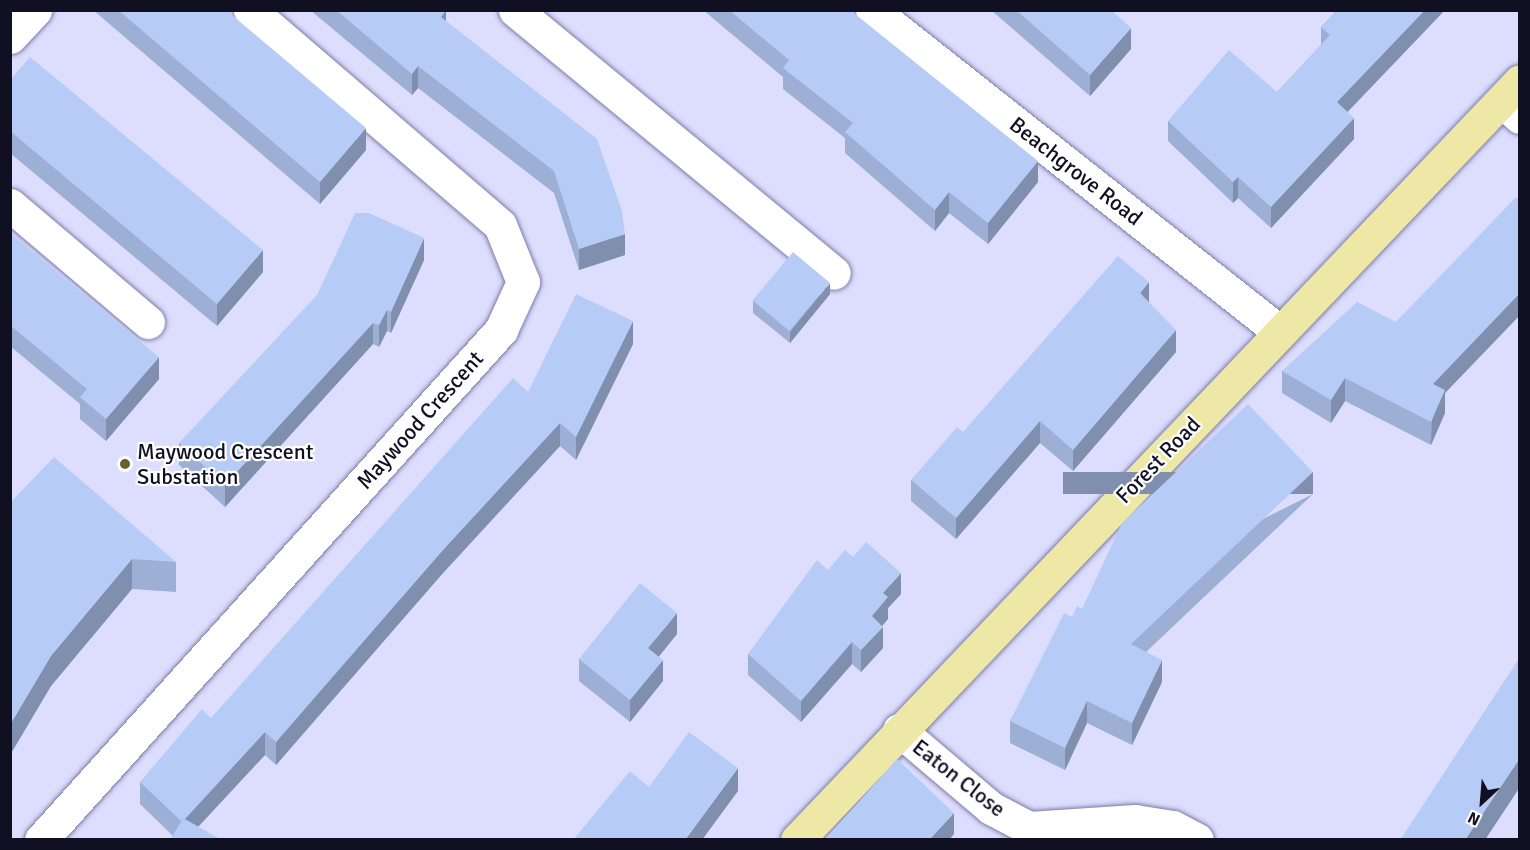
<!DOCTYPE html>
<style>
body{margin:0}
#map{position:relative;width:1530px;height:850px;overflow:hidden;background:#dddefd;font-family:Signika,sans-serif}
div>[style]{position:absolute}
.roads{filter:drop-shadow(0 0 2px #7c7caa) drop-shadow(0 0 2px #7c7caa)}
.minor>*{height:33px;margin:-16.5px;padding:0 16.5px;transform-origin:16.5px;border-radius:16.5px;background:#fff}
.major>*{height:33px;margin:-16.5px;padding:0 16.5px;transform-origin:16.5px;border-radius:16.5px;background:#eee8a6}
.wall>*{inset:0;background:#9dafd4}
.shaded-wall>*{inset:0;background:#7f8fad;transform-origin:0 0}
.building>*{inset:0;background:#b6ccf7;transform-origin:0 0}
.dots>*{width:16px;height:16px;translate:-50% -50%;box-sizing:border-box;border:3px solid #fff;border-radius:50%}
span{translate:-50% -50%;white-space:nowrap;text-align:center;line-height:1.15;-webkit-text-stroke:4.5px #fff;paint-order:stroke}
.street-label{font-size:22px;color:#111022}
.poi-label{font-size:22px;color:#111022}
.left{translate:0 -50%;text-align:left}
.frame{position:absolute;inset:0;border:12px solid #111022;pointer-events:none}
.north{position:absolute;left:1452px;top:772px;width:60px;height:60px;-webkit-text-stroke:4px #fff;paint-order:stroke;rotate:206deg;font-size:16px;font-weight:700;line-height:24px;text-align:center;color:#111022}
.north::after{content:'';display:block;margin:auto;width:21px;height:27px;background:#111022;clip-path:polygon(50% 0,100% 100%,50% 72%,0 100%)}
</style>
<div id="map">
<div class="roads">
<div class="minor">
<div style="left:515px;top:10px;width:413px;rotate:39.5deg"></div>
<div style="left:872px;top:10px;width:520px;rotate:38.28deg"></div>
<div style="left:10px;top:37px;width:37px;rotate:-47deg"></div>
<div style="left:1502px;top:101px;width:24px;rotate:42deg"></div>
<div style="left:10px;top:205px;width:181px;rotate:40.3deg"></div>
<div style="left:899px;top:730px;width:121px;rotate:40.3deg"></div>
<div style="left:991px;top:808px;width:43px;rotate:27.8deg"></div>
<div style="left:1029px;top:828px;width:106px;rotate:-3.8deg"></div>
<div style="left:1135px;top:821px;width:38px;rotate:9deg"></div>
<div style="left:1173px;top:827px;width:27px;rotate:28deg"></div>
<div style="left:41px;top:840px;width:687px;rotate:-47.95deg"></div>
<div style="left:501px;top:330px;width:53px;rotate:-65.4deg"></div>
<div style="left:523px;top:282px;width:61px;rotate:-112deg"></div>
<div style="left:500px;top:225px;width:330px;rotate:-139.3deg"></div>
</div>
<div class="major">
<div style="left:797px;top:840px;width:1048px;rotate:-46.39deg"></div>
</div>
</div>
<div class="wall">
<div style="clip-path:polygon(93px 10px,226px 10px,366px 150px,320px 204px)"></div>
<div style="clip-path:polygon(310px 10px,446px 10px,446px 21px,625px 255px,579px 270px,554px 193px,418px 88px,412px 95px)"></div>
<div style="clip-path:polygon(703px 10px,850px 10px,1038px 182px,988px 244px,949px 213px,935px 231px,845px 153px,845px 138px,783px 89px,783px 77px)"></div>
<div style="clip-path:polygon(991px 10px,1111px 10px,1131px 49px,1090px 96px)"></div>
<div style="clip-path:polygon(1337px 10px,1445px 10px,1347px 112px,1354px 139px,1271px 228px,1238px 198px,1233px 203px,1168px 141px,1168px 121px,1277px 92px,1321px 45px,1321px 27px)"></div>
<div style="clip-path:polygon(10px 80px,263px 272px,217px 326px,10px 153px)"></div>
<div style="clip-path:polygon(1520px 201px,1520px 315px,1445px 393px,1445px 413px,1431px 445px,1345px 401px,1331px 423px,1282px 393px,1282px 371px,1396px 322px)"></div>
<div style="clip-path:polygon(10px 233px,159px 379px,106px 441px,80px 419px,80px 404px,10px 346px)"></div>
<div style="clip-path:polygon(424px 260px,391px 333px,387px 331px,379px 347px,373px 344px,225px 507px,179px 465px,179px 443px)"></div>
<div style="clip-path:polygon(830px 294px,790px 343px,753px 313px,753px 301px)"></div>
<div style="clip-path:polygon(1149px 302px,1176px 352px,1073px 471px,1040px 443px,956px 539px,911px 501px,911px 480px,963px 432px)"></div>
<div style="clip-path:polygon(633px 344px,576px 460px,560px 446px,443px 573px,276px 765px,265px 755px,173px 836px,140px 804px,140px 782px,211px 718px,528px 392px)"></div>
<div style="clip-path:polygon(1313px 494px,1146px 652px,1162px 682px,1132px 745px,1087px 723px,1065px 770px,1010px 743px,1010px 721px,1072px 617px,1082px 609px)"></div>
<div style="clip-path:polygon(10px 503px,176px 562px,176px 592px,132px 589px,51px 686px,10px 755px)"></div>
<div style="clip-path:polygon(853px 557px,901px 594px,888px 608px,888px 619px,882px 626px,883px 648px,861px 672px,852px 664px,801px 722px,748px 675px,748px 654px,828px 570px)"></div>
<div style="clip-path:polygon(677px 634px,659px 656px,663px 681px,630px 722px,579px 681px,579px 659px)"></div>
</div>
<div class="shaded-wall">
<div style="clip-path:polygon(1425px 10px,1445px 10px,1337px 123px,1337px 102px)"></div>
<div style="clip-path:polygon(446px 11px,446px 32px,441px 17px)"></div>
<div style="clip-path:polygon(1131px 28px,1131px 49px,1090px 96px,1090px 75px)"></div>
<div style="clip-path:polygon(418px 66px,418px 88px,412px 95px,412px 74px)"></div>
<div style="clip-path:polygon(1354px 118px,1354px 139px,1271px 228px,1271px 207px)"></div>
<div style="clip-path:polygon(366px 128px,366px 150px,320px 204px,320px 182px)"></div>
<div style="clip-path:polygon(1038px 161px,1038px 182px,988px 244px,988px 223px)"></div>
<div style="clip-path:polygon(1238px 177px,1238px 198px,1233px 203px,1233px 182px)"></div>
<div style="clip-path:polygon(949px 192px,949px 213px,935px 231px,935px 210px)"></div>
<div style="clip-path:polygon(625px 234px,625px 255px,579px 270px,579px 249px)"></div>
<div style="clip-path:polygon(424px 238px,424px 260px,391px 333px,391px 312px)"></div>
<div style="clip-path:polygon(263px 250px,263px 272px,217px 326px,217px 304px)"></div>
<div style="clip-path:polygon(1149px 282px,1149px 304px,1140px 293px)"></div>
<div style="clip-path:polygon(830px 283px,830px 294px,790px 343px,790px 332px)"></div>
<div style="clip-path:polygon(1520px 293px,1520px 315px,1445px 393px,1445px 413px,1431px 445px,1433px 384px)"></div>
<div style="clip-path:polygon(387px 310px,387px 331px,379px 347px,379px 325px)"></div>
<div style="clip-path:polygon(633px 321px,633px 344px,576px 460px,576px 437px)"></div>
<div style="clip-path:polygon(373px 323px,373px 344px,225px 507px,225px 485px)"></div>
<div style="clip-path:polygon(1176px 330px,1176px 352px,1073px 471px,1073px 450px)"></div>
<div style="clip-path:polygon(159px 357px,159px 379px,106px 441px,106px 419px)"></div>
<div style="clip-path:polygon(1345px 378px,1345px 401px,1331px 423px,1331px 400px)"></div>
<div style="clip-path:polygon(1040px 421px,1040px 443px,956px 539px,956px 518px)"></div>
<div style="clip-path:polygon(560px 423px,560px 446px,443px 573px,276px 765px,276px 742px,443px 550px)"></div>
<div style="left:1313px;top:472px;width:22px;height:250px;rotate:90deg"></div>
<div style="clip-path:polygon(132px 559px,132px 589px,51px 686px,10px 755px,10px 725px,51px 656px)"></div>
<div style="clip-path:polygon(901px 573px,901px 594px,888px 608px,888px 619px,872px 638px,872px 616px,883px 593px)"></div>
<div style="clip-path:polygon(677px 613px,677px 634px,648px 670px,648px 648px)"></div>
<div style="clip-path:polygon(883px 627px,883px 648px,861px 672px,861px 650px)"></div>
<div style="clip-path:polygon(852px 642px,852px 664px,801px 722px,801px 701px)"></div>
<div style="clip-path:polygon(663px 660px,663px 681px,630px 722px,630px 700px)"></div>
<div style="clip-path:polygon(1162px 660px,1162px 682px,1132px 745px,1132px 723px)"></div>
<div style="clip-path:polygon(1087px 701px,1087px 723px,1065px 770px,1065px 748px)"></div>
<div style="clip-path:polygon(265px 732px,265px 755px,186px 840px,182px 822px)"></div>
<div style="clip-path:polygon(1520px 758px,1520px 787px,1485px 840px,1465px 840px)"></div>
<div style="clip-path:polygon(738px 768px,738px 791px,702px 840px,685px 840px)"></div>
<div style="clip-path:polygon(954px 813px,954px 834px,949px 840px,929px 840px)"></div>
</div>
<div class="building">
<div style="clip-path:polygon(118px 10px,226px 10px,366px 128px,320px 182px)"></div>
<div style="clip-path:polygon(336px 10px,446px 10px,441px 17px,597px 139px,622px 211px,625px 234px,579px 249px,554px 171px,418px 66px,412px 74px)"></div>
<div style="clip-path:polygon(729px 10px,850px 10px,1038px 161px,988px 223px,949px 192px,935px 210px,845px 132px,853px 123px,783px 68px,789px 60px)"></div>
<div style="clip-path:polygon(1016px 10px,1111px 10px,1131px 28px,1090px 75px)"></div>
<div style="clip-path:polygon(1337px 10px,1425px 10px,1337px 102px,1354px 118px,1271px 207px,1238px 177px,1233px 182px,1168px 121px,1229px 50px,1277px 92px,1330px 35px,1321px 27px)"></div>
<div style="clip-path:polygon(30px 57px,263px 250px,217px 304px,10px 131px,10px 80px)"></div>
<div style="clip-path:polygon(1516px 197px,1520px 201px,1520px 293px,1433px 384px,1445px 390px,1431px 422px,1345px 378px,1331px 400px,1282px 371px,1357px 302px,1396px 322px)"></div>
<div style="clip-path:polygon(355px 213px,369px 213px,424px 238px,391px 312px,387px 310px,379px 325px,373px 323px,225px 485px,179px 443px,317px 295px)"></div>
<div style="clip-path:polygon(10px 233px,159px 357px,106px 419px,80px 397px,87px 389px,10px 325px)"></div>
<div style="left:793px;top:252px;width:48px;height:63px;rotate:40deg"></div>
<div style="clip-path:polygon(1118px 256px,1149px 282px,1140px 293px,1176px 330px,1073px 450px,1040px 421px,956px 518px,911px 480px,957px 427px,963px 432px)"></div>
<div style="clip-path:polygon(576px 294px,633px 321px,576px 437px,560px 423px,443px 550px,276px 742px,265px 732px,185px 819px,183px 818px,181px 821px,140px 782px,202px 709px,211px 718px,513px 378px,528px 392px)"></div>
<div style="clip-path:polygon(1248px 404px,1313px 472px,1131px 644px,1162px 660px,1132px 723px,1087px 701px,1065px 748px,1010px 721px,1064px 613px,1072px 617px,1077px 606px,1082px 609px,1122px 523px)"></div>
<div style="clip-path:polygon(54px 457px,176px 562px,132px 559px,51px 656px,10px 725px,10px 503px)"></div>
<div style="clip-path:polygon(866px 542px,901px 573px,883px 593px,888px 597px,872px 616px,883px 627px,861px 650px,852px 642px,801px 701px,748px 654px,817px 560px,828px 570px,845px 550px,853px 557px)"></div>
<div style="clip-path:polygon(640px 583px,677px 613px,648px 648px,663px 660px,630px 700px,579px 659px)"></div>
<div style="clip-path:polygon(1520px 657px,1520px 758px,1465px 840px,1400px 840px)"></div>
<div style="clip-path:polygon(689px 732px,738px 768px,685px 840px,573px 840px,630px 771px,649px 787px)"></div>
<div style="clip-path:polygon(897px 759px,954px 813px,929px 840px,825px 840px)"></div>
<div style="clip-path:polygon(183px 818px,222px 840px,170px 840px)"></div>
</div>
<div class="dots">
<div style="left:125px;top:464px;background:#65612d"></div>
</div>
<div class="street-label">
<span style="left:1076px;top:171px;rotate:38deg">Beachgrove Road</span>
<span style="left:420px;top:420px;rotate:-48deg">Maywood Crescent</span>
<span style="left:1158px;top:460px;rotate:-46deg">Forest Road</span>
<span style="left:959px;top:778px;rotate:38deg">Eaton Close</span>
</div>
<div class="poi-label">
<span class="left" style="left:137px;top:464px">Maywood Crescent<br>Substation</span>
</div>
<div class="frame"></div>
<div class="north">N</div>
</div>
